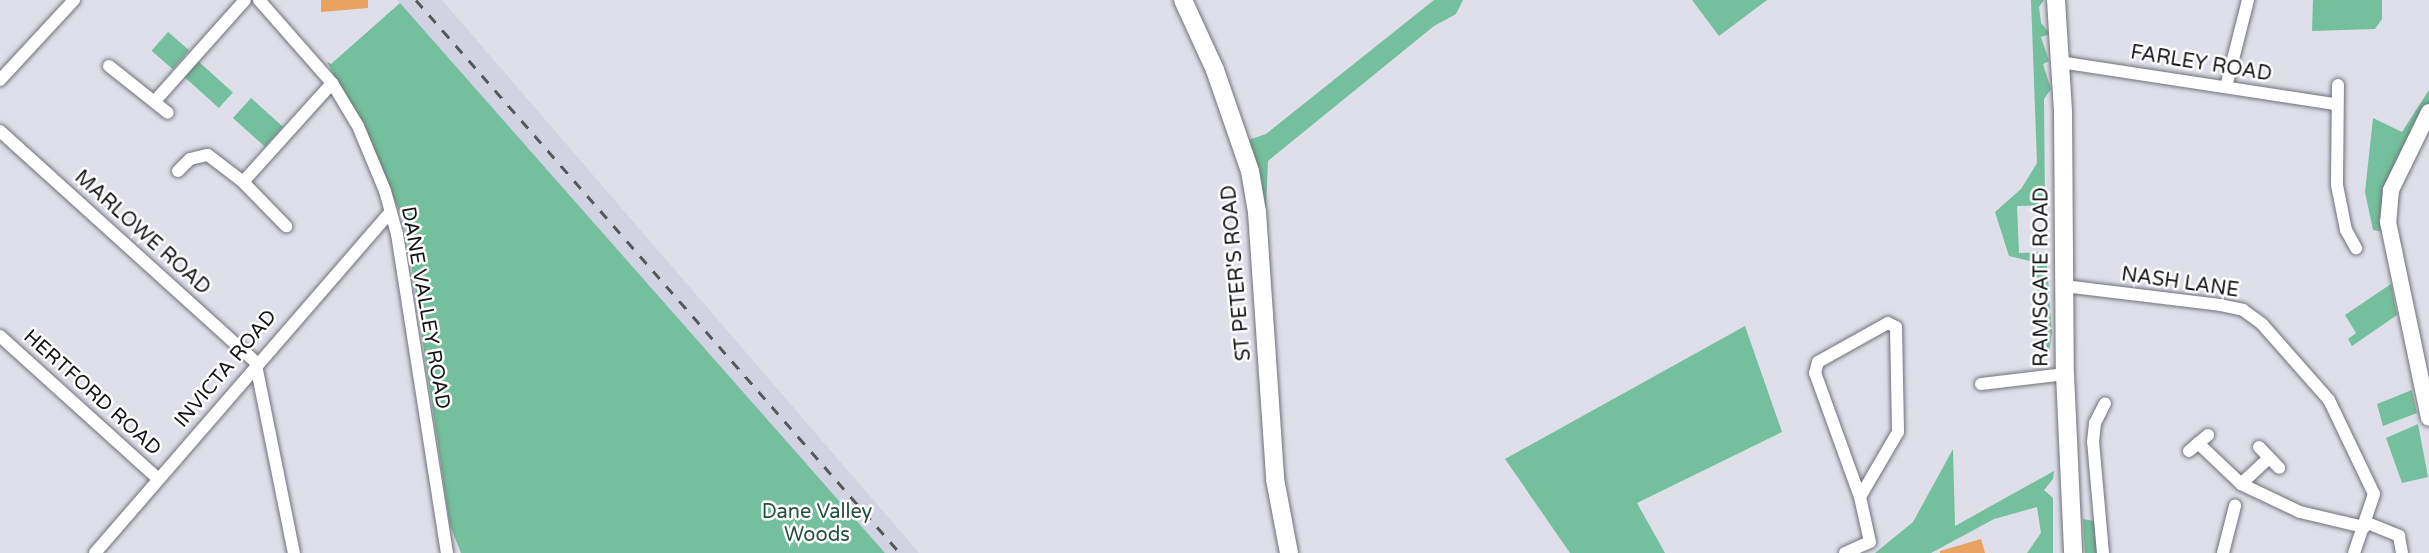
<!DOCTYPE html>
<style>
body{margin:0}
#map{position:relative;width:2429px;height:553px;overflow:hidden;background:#dedfe8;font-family:"Varela Round",sans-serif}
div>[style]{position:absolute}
.built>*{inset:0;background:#d1d3e3}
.green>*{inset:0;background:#74bf9d;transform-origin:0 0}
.building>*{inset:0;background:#eaa261}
.roads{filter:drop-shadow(0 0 2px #707179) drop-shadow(0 0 2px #707179)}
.street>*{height:12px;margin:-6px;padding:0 6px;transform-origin:6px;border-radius:6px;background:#fff}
.secondary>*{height:16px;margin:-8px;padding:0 8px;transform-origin:8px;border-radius:8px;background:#fff}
.primary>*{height:18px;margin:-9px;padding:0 9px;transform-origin:9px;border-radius:9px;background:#fff}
.rail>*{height:3px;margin-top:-1.5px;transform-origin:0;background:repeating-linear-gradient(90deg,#56565b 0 10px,transparent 0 20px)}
span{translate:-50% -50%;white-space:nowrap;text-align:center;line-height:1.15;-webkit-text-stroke:5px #fff;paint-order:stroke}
.street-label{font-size:20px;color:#151518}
.park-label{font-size:20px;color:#24513e}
</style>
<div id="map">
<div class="built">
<div style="clip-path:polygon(397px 0,442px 0,919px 553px,885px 553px)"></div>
</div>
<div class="green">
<div style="clip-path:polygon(1434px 0,1463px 0,1456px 14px,1434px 26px,1268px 161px,1266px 209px,1258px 208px,1246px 146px,1251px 139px,1266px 134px)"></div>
<div style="clip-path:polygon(1692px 0,1767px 0,1719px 36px)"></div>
<div style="clip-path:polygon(2031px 0,2044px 0,2039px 7px,2041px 23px,2050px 34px,2041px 37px,2049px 61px,2043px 64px,2051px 89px,2044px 99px,2045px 205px,2017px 206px,2019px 253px,2046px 252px,2052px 333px,2048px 358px,2034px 262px,2009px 256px,1995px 212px,2021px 189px,2037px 163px)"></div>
<div style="clip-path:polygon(2313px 0,2382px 0,2382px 19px,2375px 29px,2312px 31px)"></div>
<div style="clip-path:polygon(400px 3px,885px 553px,461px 553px,450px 526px,406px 228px,379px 161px,327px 62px,331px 64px)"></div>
<div style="left:168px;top:32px;width:28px;height:25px;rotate:41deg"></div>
<div style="left:198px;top:61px;width:47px;height:21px;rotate:42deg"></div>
<div style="clip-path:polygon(2429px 90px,2429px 103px,2408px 139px,2384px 232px,2373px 230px,2365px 192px,2373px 118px,2402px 132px)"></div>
<div style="left:251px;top:98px;width:43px;height:27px;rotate:42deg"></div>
<div style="clip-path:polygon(2391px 284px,2397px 315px,2352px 346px,2348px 339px,2356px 333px,2345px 315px)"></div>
<div style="clip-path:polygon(1745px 326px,1782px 432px,1637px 503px,1665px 553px,1570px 553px,1505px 459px)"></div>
<div style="clip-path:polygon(2412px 390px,2417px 413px,2383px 426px,2377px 404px)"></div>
<div style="clip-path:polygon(2418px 424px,2428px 477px,2402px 483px,2386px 438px)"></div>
<div style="clip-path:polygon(1953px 449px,1955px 526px,2054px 471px,2053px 479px,2044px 490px,2053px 498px,2053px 553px,2027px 553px,2041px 533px,2037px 507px,1994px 519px,1931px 553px,1875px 553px,1913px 522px)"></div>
<div style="clip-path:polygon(2083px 519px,2094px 521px,2099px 553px,2085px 553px)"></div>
</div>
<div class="building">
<div style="clip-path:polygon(321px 0,368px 0,368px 8px,321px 12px)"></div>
<div style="clip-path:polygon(1981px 539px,1985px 553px,1940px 553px,1940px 551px)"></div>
</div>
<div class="roads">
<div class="street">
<div style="left:259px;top:0;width:111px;rotate:48.7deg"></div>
<div style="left:332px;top:83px;width:50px;rotate:58.8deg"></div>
<div style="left:358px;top:126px;width:70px;rotate:67.4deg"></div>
<div style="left:385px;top:191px;width:45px;rotate:74.4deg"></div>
<div style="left:397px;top:234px;width:323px;rotate:81.1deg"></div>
<div style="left:2060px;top:62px;width:279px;rotate:8.7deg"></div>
<div style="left:109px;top:66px;width:75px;rotate:38.5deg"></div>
<div style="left:0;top:80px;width:109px;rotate:-47.2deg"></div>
<div style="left:2338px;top:85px;width:100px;rotate:90.6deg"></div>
<div style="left:2337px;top:185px;width:46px;rotate:78.7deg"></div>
<div style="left:2346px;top:230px;width:21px;rotate:61deg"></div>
<div style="left:2226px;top:87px;width:90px;rotate:-75.8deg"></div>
<div style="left:155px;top:101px;width:135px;rotate:-48.3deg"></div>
<div style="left:0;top:131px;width:346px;rotate:42.1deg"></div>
<div style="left:178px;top:171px;width:17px;rotate:-45deg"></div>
<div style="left:190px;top:159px;width:18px;rotate:-13deg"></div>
<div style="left:208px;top:155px;width:44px;rotate:37.6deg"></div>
<div style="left:243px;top:182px;width:62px;rotate:45.7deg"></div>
<div style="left:243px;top:182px;width:133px;rotate:-48deg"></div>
<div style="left:2064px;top:286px;width:157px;rotate:6.9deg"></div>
<div style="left:2220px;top:305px;width:24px;rotate:12deg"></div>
<div style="left:2243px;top:310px;width:24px;rotate:36deg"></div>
<div style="left:2262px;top:324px;width:101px;rotate:48.6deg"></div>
<div style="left:2329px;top:400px;width:104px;rotate:64.4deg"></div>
<div style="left:2374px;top:494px;width:62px;rotate:108.7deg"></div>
<div style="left:0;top:336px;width:213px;rotate:42.1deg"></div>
<div style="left:256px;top:365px;width:192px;rotate:78.6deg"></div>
<div style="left:1981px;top:384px;width:85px;rotate:-6.8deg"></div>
<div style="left:2198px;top:443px;width:59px;rotate:43.6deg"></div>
<div style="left:2241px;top:484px;width:65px;rotate:25.4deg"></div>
<div style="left:2300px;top:512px;width:66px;rotate:13.2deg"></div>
<div style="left:2259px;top:447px;width:29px;rotate:46deg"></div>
<div style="left:2189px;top:451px;width:25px;rotate:-40deg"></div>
<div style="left:2241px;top:484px;width:38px;rotate:-43deg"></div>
<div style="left:2365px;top:522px;width:37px;rotate:22deg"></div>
<div style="left:2399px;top:536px;width:17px;rotate:80deg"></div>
<div style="left:95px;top:553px;width:449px;rotate:-49.1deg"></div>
<div style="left:1845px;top:553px;width:27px;rotate:-24deg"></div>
<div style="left:1870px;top:542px;width:46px;rotate:-102.5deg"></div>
<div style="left:1860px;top:497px;width:132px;rotate:-109.9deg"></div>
<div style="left:1815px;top:373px;width:11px;rotate:-75deg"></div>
<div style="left:1818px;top:362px;width:80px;rotate:-29.1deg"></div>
<div style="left:1888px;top:323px;width:9px;rotate:27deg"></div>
<div style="left:1896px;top:327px;width:105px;rotate:88.9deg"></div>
<div style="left:1898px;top:432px;width:75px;rotate:120.3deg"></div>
<div style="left:2103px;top:553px;width:111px;rotate:-95.1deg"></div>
<div style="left:2093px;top:442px;width:19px;rotate:-84deg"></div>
<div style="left:2095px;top:423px;width:22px;rotate:-63deg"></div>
<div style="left:2223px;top:553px;width:49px;rotate:-75.7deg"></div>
</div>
<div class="secondary">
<div style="left:2429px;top:112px;width:87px;rotate:116deg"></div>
<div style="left:2391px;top:190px;width:32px;rotate:95deg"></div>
<div style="left:2388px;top:222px;width:200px;rotate:78.2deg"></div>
</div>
<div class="primary">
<div style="left:1183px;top:0;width:77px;rotate:65.4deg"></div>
<div style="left:1215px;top:70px;width:107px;rotate:70.9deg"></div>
<div style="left:1250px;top:171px;width:42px;rotate:80.3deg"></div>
<div style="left:1257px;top:212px;width:268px;rotate:86.1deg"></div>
<div style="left:1275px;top:479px;width:75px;rotate:79.3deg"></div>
<div style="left:2056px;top:0;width:111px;rotate:86.4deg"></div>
<div style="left:2063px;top:111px;width:263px;rotate:89.6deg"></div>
<div style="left:2065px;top:374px;width:179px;rotate:87.4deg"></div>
</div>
</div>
<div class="rail">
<div style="left:416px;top:0;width:735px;rotate:48.81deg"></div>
</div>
<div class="street-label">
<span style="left:2201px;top:64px;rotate:9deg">FARLEY ROAD</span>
<span style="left:142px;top:233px;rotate:42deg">MARLOWE ROAD</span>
<span style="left:1237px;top:273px;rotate:-95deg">ST PETER'S ROAD</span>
<span style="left:2042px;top:277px;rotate:-90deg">RAMSGATE ROAD</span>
<span style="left:2180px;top:283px;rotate:8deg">NASH LANE</span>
<span style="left:425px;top:308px;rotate:80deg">DANE VALLEY ROAD</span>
<span style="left:226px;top:369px;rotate:-50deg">INVICTA ROAD</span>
<span style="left:92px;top:393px;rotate:42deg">HERTFORD ROAD</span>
</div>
<div class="park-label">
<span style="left:817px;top:524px">Dane Valley<br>Woods</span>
</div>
</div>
